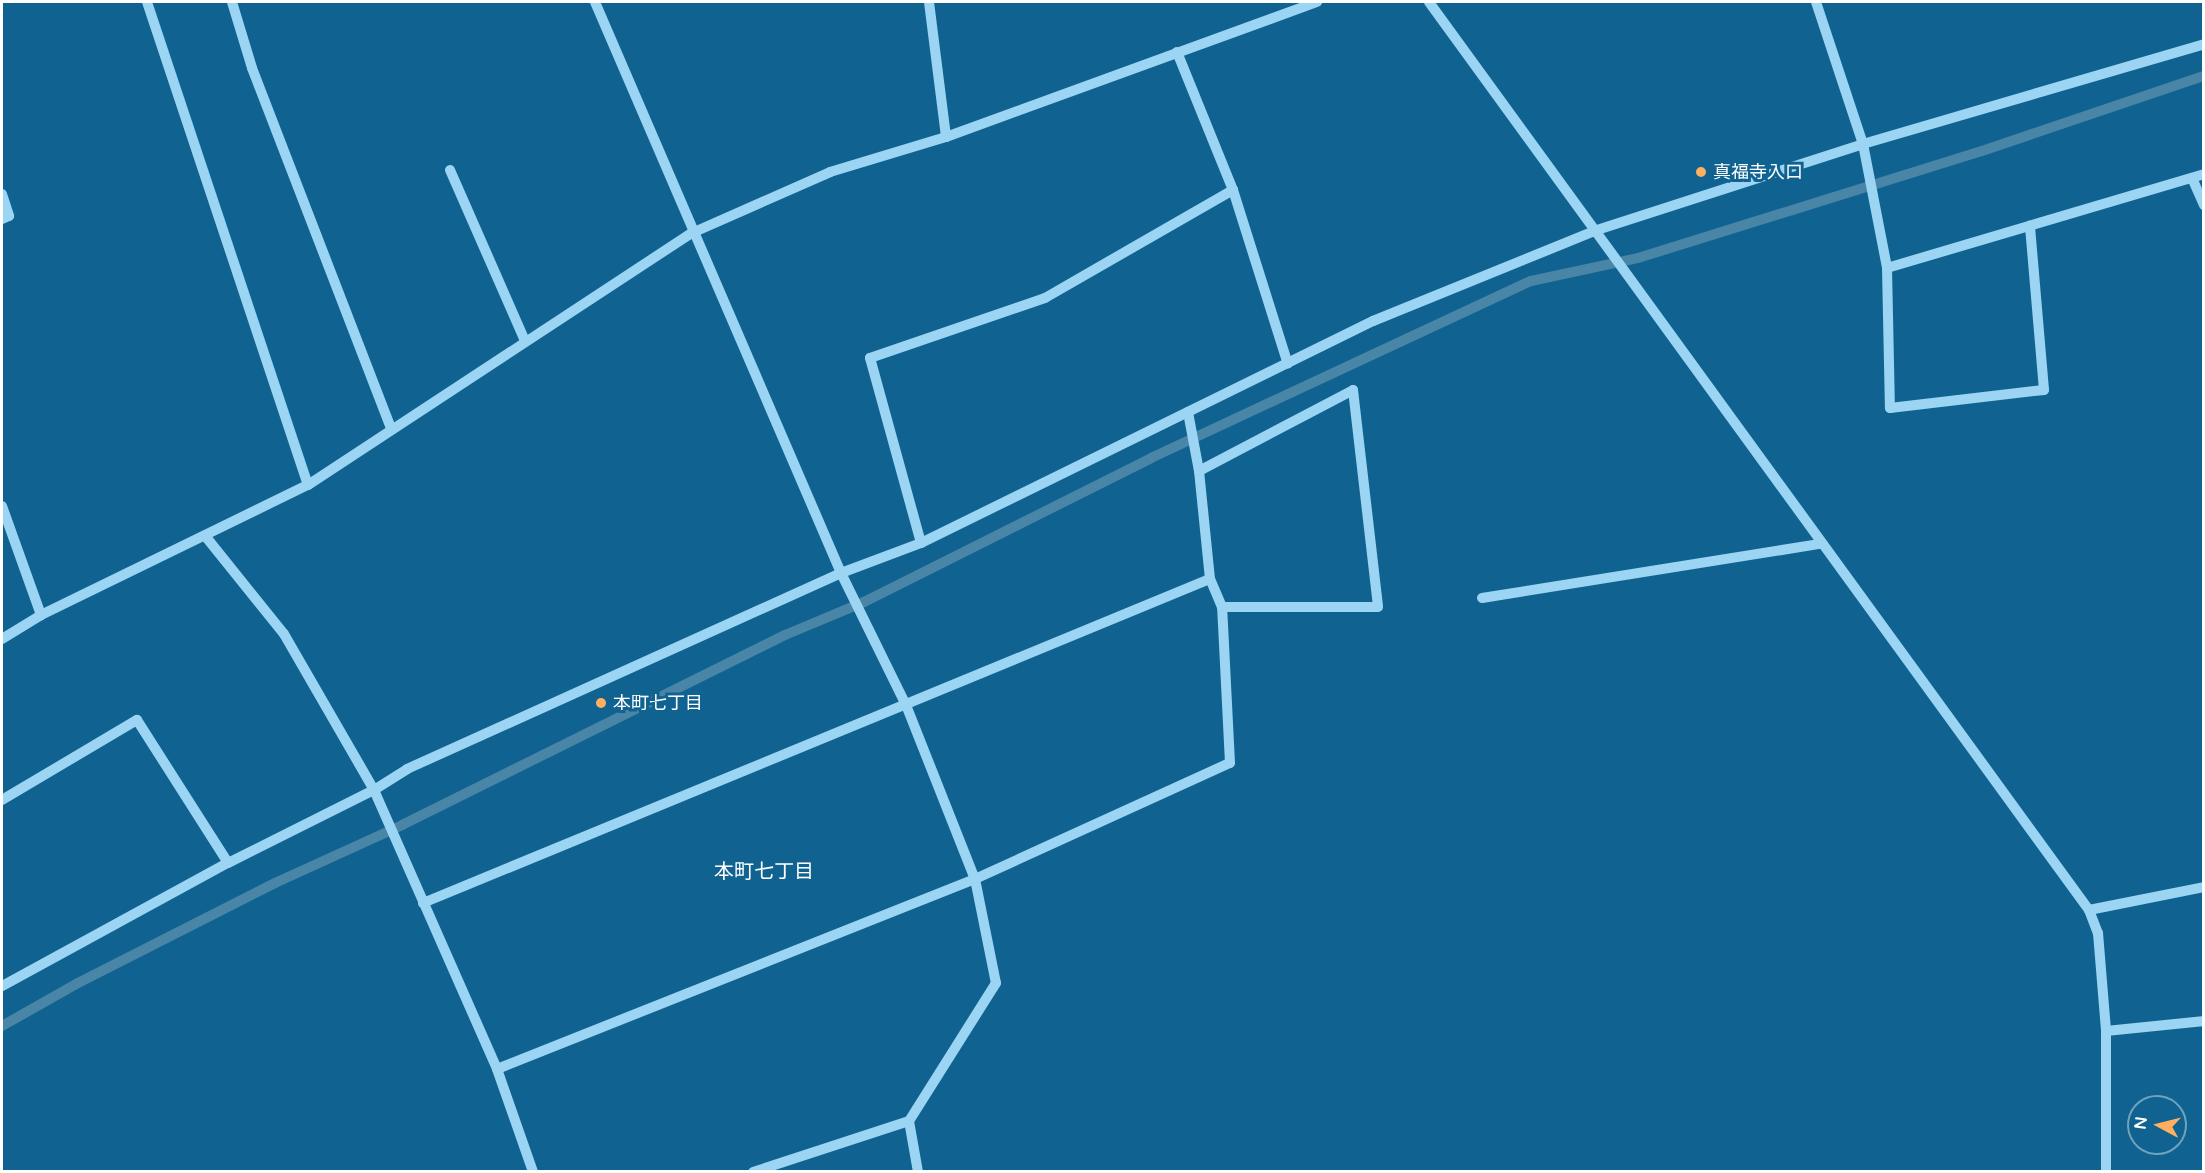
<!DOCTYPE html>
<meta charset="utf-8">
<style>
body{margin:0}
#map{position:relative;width:2205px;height:1173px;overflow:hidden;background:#106391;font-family:"Varela Round","Noto Sans JP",sans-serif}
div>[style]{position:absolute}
.stream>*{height:10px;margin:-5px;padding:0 5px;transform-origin:5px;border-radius:5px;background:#4985a6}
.minor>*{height:10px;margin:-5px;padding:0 5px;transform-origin:5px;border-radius:5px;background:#9bd5f3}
.dots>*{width:16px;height:16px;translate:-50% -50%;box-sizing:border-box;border:3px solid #106391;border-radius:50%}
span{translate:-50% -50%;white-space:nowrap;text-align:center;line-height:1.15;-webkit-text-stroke:6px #106391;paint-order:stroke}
.poi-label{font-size:18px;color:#fff}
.left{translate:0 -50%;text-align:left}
.neighbourhood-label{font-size:20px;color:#fff}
.frame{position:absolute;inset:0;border:3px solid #fff;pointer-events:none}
.north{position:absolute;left:2127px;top:1095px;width:60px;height:60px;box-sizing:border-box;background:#106391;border:2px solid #70a1bd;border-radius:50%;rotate:277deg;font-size:16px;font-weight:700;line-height:24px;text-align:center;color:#fff}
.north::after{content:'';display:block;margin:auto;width:21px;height:27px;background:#ffaf5d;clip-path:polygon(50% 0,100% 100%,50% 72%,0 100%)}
</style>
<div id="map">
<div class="stream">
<div style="left:2px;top:1026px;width:87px;rotate:-29.5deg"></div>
<div style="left:78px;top:983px;width:221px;rotate:-26.9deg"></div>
<div style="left:275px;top:883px;width:140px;rotate:-24.5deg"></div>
<div style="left:402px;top:825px;width:428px;rotate:-26.4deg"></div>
<div style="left:785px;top:635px;width:86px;rotate:-22.7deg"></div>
<div style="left:864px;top:602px;width:321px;rotate:-26.6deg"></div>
<div style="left:1151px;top:458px;width:419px;rotate:-25deg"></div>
<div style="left:1531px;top:281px;width:109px;rotate:-12.1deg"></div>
<div style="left:1638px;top:258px;width:360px;rotate:-17.3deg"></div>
<div style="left:1982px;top:151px;width:234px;rotate:-18.7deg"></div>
</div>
<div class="minor">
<div style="left:147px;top:2px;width:509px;rotate:71.57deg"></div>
<div style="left:232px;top:2px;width:69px;rotate:73.1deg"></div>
<div style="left:252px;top:68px;width:386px;rotate:68.9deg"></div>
<div style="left:595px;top:2px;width:622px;rotate:66.69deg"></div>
<div style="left:841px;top:573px;width:147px;rotate:63.8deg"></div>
<div style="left:906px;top:705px;width:187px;rotate:68.4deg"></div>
<div style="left:975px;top:879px;width:106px;rotate:78.6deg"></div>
<div style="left:996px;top:983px;width:163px;rotate:122.2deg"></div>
<div style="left:909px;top:1121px;width:164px;rotate:161.9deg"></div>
<div style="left:929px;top:2px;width:136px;rotate:82.8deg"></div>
<div style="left:1429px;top:2px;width:1123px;rotate:53.99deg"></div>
<div style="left:2089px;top:910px;width:25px;rotate:69deg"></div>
<div style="left:2098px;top:933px;width:98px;rotate:85.3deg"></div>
<div style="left:2106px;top:1031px;width:141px;rotate:90deg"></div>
<div style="left:1816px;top:2px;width:150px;rotate:71.7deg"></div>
<div style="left:1863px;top:144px;width:126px;rotate:79deg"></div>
<div style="left:1887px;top:268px;width:331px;rotate:-16.5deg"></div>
<div style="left:1177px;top:52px;width:149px;rotate:67.9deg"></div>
<div style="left:1233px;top:190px;width:182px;rotate:72.5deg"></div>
<div style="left:450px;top:170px;width:187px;rotate:66.3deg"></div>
<div style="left:2192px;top:178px;width:30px;rotate:66deg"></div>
<div style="left:2px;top:194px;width:23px;rotate:72deg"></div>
<div style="left:9px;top:216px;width:8px;rotate:157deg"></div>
<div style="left:1887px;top:268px;width:140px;rotate:88.8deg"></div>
<div style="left:1890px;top:408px;width:155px;rotate:-6.7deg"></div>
<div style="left:2044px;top:390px;width:165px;rotate:-94.9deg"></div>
<div style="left:1199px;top:471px;width:174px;rotate:-27.7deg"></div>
<div style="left:1353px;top:390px;width:218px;rotate:83.4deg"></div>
<div style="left:1378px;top:607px;width:156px;rotate:180deg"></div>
<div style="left:2px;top:506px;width:116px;rotate:70.3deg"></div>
<div style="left:206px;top:537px;width:124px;rotate:51.2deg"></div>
<div style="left:284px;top:634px;width:180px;rotate:60deg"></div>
<div style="left:374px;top:790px;width:305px;rotate:66.2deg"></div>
<div style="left:497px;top:1069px;width:109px;rotate:70.7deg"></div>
<div style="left:921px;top:543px;width:192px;rotate:-105.4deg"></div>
<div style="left:870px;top:358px;width:185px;rotate:-18.9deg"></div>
<div style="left:1045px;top:298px;width:217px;rotate:-29.9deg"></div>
<div style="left:1482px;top:598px;width:342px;rotate:-9.1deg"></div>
<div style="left:2px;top:639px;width:46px;rotate:-31.6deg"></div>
<div style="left:41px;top:615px;width:297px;rotate:-26deg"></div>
<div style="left:308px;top:485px;width:459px;rotate:-33.3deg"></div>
<div style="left:692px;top:233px;width:151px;rotate:-23.8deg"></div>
<div style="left:830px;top:172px;width:121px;rotate:-16.8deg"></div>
<div style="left:946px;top:137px;width:395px;rotate:-20deg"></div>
<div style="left:2px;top:800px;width:157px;rotate:-30.7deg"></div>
<div style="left:137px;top:720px;width:169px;rotate:57.5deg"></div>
<div style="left:423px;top:903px;width:851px;rotate:-22.38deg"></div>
<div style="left:2089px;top:910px;width:117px;rotate:-11.3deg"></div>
<div style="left:2px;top:986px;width:257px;rotate:-28.6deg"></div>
<div style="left:228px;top:863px;width:163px;rotate:-26.6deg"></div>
<div style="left:374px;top:790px;width:39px;rotate:-32deg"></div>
<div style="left:407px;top:769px;width:476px;rotate:-24.3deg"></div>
<div style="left:841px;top:573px;width:85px;rotate:-20.6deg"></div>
<div style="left:921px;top:543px;width:504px;rotate:-26.16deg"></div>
<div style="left:1373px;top:321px;width:242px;rotate:-22.1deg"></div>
<div style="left:1597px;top:230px;width:280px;rotate:-17.9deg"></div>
<div style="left:1863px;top:144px;width:355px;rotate:-16.3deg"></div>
<div style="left:2106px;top:1031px;width:99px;rotate:-5.8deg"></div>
<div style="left:497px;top:1069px;width:514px;rotate:-21.68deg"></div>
<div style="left:975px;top:879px;width:280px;rotate:-24.5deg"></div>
<div style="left:1230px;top:763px;width:156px;rotate:-92.9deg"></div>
<div style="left:1222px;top:607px;width:30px;rotate:-113deg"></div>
<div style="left:1210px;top:579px;width:109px;rotate:-95.8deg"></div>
<div style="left:1199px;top:471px;width:60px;rotate:-100.6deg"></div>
<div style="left:909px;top:1121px;width:52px;rotate:80deg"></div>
</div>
<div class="dots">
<div style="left:1701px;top:172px;background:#ffaf5d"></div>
<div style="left:601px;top:703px;background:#ffaf5d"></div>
</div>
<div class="poi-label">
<span class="left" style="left:1713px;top:172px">真福寺入口</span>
<span class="left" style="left:613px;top:703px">本町七丁目</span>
</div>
<div class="neighbourhood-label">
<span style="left:764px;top:872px">本町七丁目</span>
</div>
<div class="frame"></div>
<div class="north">N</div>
</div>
